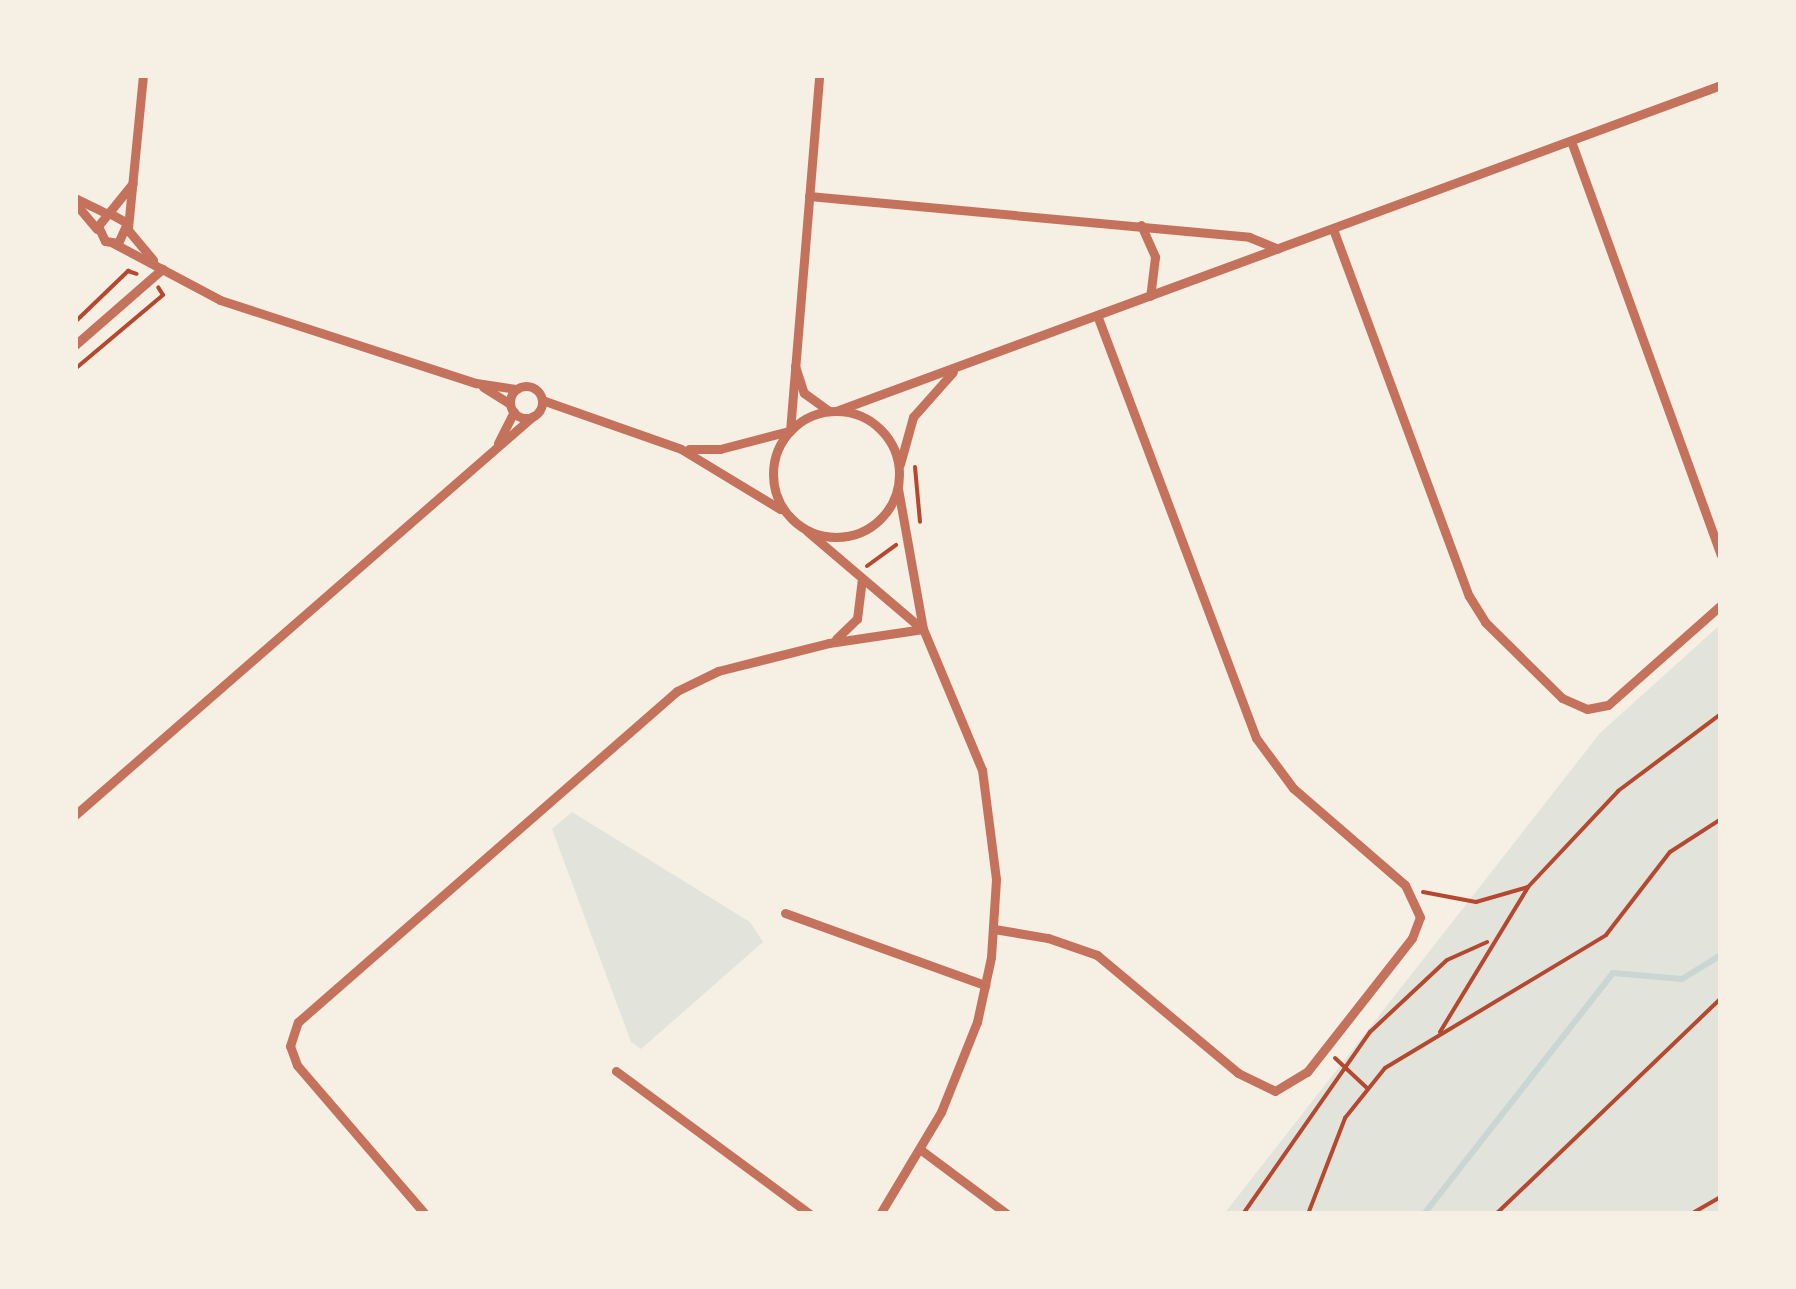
<!DOCTYPE html>
<style>
body{margin:0}
#map{position:relative;width:1796px;height:1289px;overflow:hidden;background:#f6efe4;font-family:"Sofia Sans Condensed",sans-serif}
div>[style]{position:absolute}
.green>*{inset:0;background:#e2e4dc}
.stream>*{height:6px;margin:-3px;padding:0 3px;transform-origin:3px;border-radius:3px;background:#c9d6d2}
.path>*{height:4px;margin:-2px;padding:0 2px;transform-origin:2px;border-radius:2px;background:#b5482f}
.minor>*{height:9px;margin:-4.5px;padding:0 4.5px;transform-origin:4.5px;border-radius:4.5px;background:#c5725c}
.minor>.ring{margin:-4.5px;padding:0;box-sizing:content-box;background:none;border:9px solid #c5725c;border-radius:50%}
span{translate:-50% -50%;white-space:nowrap;text-align:center;line-height:1.15;-webkit-text-stroke:10px #f6efe4;paint-order:stroke}
.frame{position:absolute;inset:0;border:78px solid #f6efe4;pointer-events:none}
</style>
<div id="map">
<div class="green">
<div style="clip-path:polygon(1721px 624px,1721px 1214px,1224px 1214px,1600px 733px)"></div>
<div style="clip-path:polygon(572px 812px,750px 922px,763px 942px,641px 1049px,631px 1042px,552px 829px)"></div>
</div>
<div class="stream">
<div style="left:1424px;top:1214px;width:306px;rotate:-51.9deg"></div>
<div style="left:1613px;top:973px;width:69px;rotate:5deg"></div>
<div style="left:1682px;top:979px;width:46px;rotate:-31.6deg"></div>
</div>
<div class="path">
<div style="left:75px;top:322px;width:74px;rotate:-43.9deg"></div>
<div style="left:128px;top:271px;width:9px;rotate:18deg"></div>
<div style="left:75px;top:369px;width:115px;rotate:-40.1deg"></div>
<div style="left:163px;top:295px;width:9px;rotate:-122deg"></div>
<div style="left:915px;top:467px;width:55px;rotate:84.8deg"></div>
<div style="left:867px;top:566px;width:36px;rotate:-36deg"></div>
<div style="left:1423px;top:892px;width:54px;rotate:10.7deg"></div>
<div style="left:1476px;top:902px;width:54px;rotate:-16.1deg"></div>
<div style="left:1440px;top:1032px;width:170px;rotate:-58.7deg"></div>
<div style="left:1528px;top:887px;width:132px;rotate:-46.8deg"></div>
<div style="left:1618px;top:791px;width:129px;rotate:-36.8deg"></div>
<div style="left:1335px;top:1058px;width:45px;rotate:43.2deg"></div>
<div style="left:1243px;top:1214px;width:222px;rotate:-55.1deg"></div>
<div style="left:1370px;top:1032px;width:105px;rotate:-43.1deg"></div>
<div style="left:1447px;top:960px;width:44px;rotate:-24.2deg"></div>
<div style="left:1308px;top:1214px;width:103px;rotate:-68.9deg"></div>
<div style="left:1345px;top:1118px;width:64px;rotate:-51.3deg"></div>
<div style="left:1385px;top:1068px;width:258px;rotate:-31deg"></div>
<div style="left:1606px;top:935px;width:105px;rotate:-52.4deg"></div>
<div style="left:1670px;top:852px;width:61px;rotate:-32.9deg"></div>
<div style="left:1496px;top:1214px;width:312px;rotate:-43.8deg"></div>
<div style="left:1691px;top:1214px;width:34px;rotate:-30deg"></div>
</div>
<div class="minor">
<div style="left:1571px;top:141px;width:440px;rotate:70.1deg"></div>
<div style="left:809px;top:196px;width:442px;rotate:5.3deg"></div>
<div style="left:1249px;top:237px;width:31px;rotate:22deg"></div>
<div style="left:75px;top:198px;width:37px;rotate:26deg"></div>
<div style="left:75px;top:203px;width:34px;rotate:50deg"></div>
<div style="left:111px;top:214px;width:18px;rotate:29deg"></div>
<div style="left:127px;top:223px;width:22px;rotate:114deg"></div>
<div style="left:118px;top:243px;width:13px;rotate:-171deg"></div>
<div style="left:105px;top:241px;width:17px;rotate:-115deg"></div>
<div style="left:98px;top:226px;width:55px;rotate:-50.9deg"></div>
<div style="left:1141px;top:225px;width:35px;rotate:66deg"></div>
<div style="left:1155px;top:257px;width:39px;rotate:97deg"></div>
<div style="left:128px;top:228px;width:154px;rotate:-84.4deg"></div>
<div style="left:1333px;top:229px;width:391px;rotate:69.7deg"></div>
<div style="left:1469px;top:596px;width:31px;rotate:58deg"></div>
<div style="left:1485px;top:622px;width:108px;rotate:44.6deg"></div>
<div style="left:1562px;top:698px;width:27px;rotate:24deg"></div>
<div style="left:1587px;top:709px;width:21px;rotate:-11deg"></div>
<div style="left:1608px;top:705px;width:151px;rotate:-41.5deg"></div>
<div style="left:128px;top:230px;width:39px;rotate:50deg"></div>
<div style="left:113px;top:243px;width:121px;rotate:28deg"></div>
<div style="left:220px;top:300px;width:269px;rotate:18deg"></div>
<div style="left:476px;top:383px;width:40px;rotate:8.5deg"></div>
<div style="left:75px;top:345px;width:116px;rotate:-41.1deg"></div>
<div style="left:795px;top:366px;width:28px;rotate:72deg"></div>
<div style="left:804px;top:393px;width:31px;rotate:36deg"></div>
<div class="ring" style="left:510px;top:386px;width:23px;height:23px"></div>
<div style="left:483px;top:387px;width:32px;rotate:32deg"></div>
<div style="left:542px;top:400px;width:147px;rotate:19.4deg"></div>
<div style="left:681px;top:449px;width:116px;rotate:31.2deg"></div>
<div style="left:836px;top:411px;width:943px;rotate:-20.22deg"></div>
<div class="ring" style="left:773px;top:411px;width:117px;height:117px"></div>
<div style="left:790px;top:431px;width:357px;rotate:-85.3deg"></div>
<div style="left:498px;top:443px;width:35px;rotate:-63deg"></div>
<div style="left:689px;top:449px;width:31px"></div>
<div style="left:720px;top:449px;width:71px;rotate:-14.6deg"></div>
<div style="left:900px;top:464px;width:49px;rotate:-74.5deg"></div>
<div style="left:913px;top:417px;width:60px;rotate:-48.4deg"></div>
<div style="left:807px;top:531px;width:150px;rotate:40.4deg"></div>
<div style="left:836px;top:639px;width:29px;rotate:-44deg"></div>
<div style="left:857px;top:619px;width:38px;rotate:-83deg"></div>
<div style="left:75px;top:815px;width:607px;rotate:-41.06deg"></div>
<div style="left:785px;top:913px;width:213px;rotate:19.8deg"></div>
<div style="left:994px;top:929px;width:55px;rotate:9.5deg"></div>
<div style="left:1048px;top:938px;width:52px;rotate:19.1deg"></div>
<div style="left:1097px;top:955px;width:184px;rotate:39.9deg"></div>
<div style="left:1238px;top:1073px;width:41px;rotate:25.9deg"></div>
<div style="left:1275px;top:1091px;width:37px;rotate:-31deg"></div>
<div style="left:1307px;top:1072px;width:170px;rotate:-51.9deg"></div>
<div style="left:1412px;top:938px;width:22px;rotate:-69deg"></div>
<div style="left:1420px;top:917px;width:35px;rotate:-115deg"></div>
<div style="left:1405px;top:885px;width:148px;rotate:-139.1deg"></div>
<div style="left:1293px;top:788px;width:62px;rotate:-126.5deg"></div>
<div style="left:1256px;top:738px;width:451px;rotate:-110.6deg"></div>
<div style="left:616px;top:1071px;width:241px;rotate:36.4deg"></div>
<div style="left:921px;top:1150px;width:107px;rotate:36.7deg"></div>
<div style="left:425px;top:1214px;width:196px;rotate:-130.7deg"></div>
<div style="left:297px;top:1065px;width:20px;rotate:-110deg"></div>
<div style="left:290px;top:1046px;width:25px;rotate:-72deg"></div>
<div style="left:298px;top:1022px;width:503px;rotate:-41.13deg"></div>
<div style="left:677px;top:691px;width:46px;rotate:-26deg"></div>
<div style="left:718px;top:671px;width:114px;rotate:-14.2deg"></div>
<div style="left:829px;top:643px;width:95px;rotate:-8.5deg"></div>
<div style="left:880px;top:1214px;width:119px;rotate:-59.1deg"></div>
<div style="left:941px;top:1112px;width:97px;rotate:-68.2deg"></div>
<div style="left:977px;top:1022px;width:66px;rotate:-77.8deg"></div>
<div style="left:991px;top:957px;width:78px;rotate:-86.3deg"></div>
<div style="left:996px;top:879px;width:110px;rotate:-97.3deg"></div>
<div style="left:982px;top:770px;width:153px;rotate:-112.7deg"></div>
<div style="left:923px;top:629px;width:143px;rotate:-100.1deg"></div>
</div>
<div class="frame"></div>
</div>
